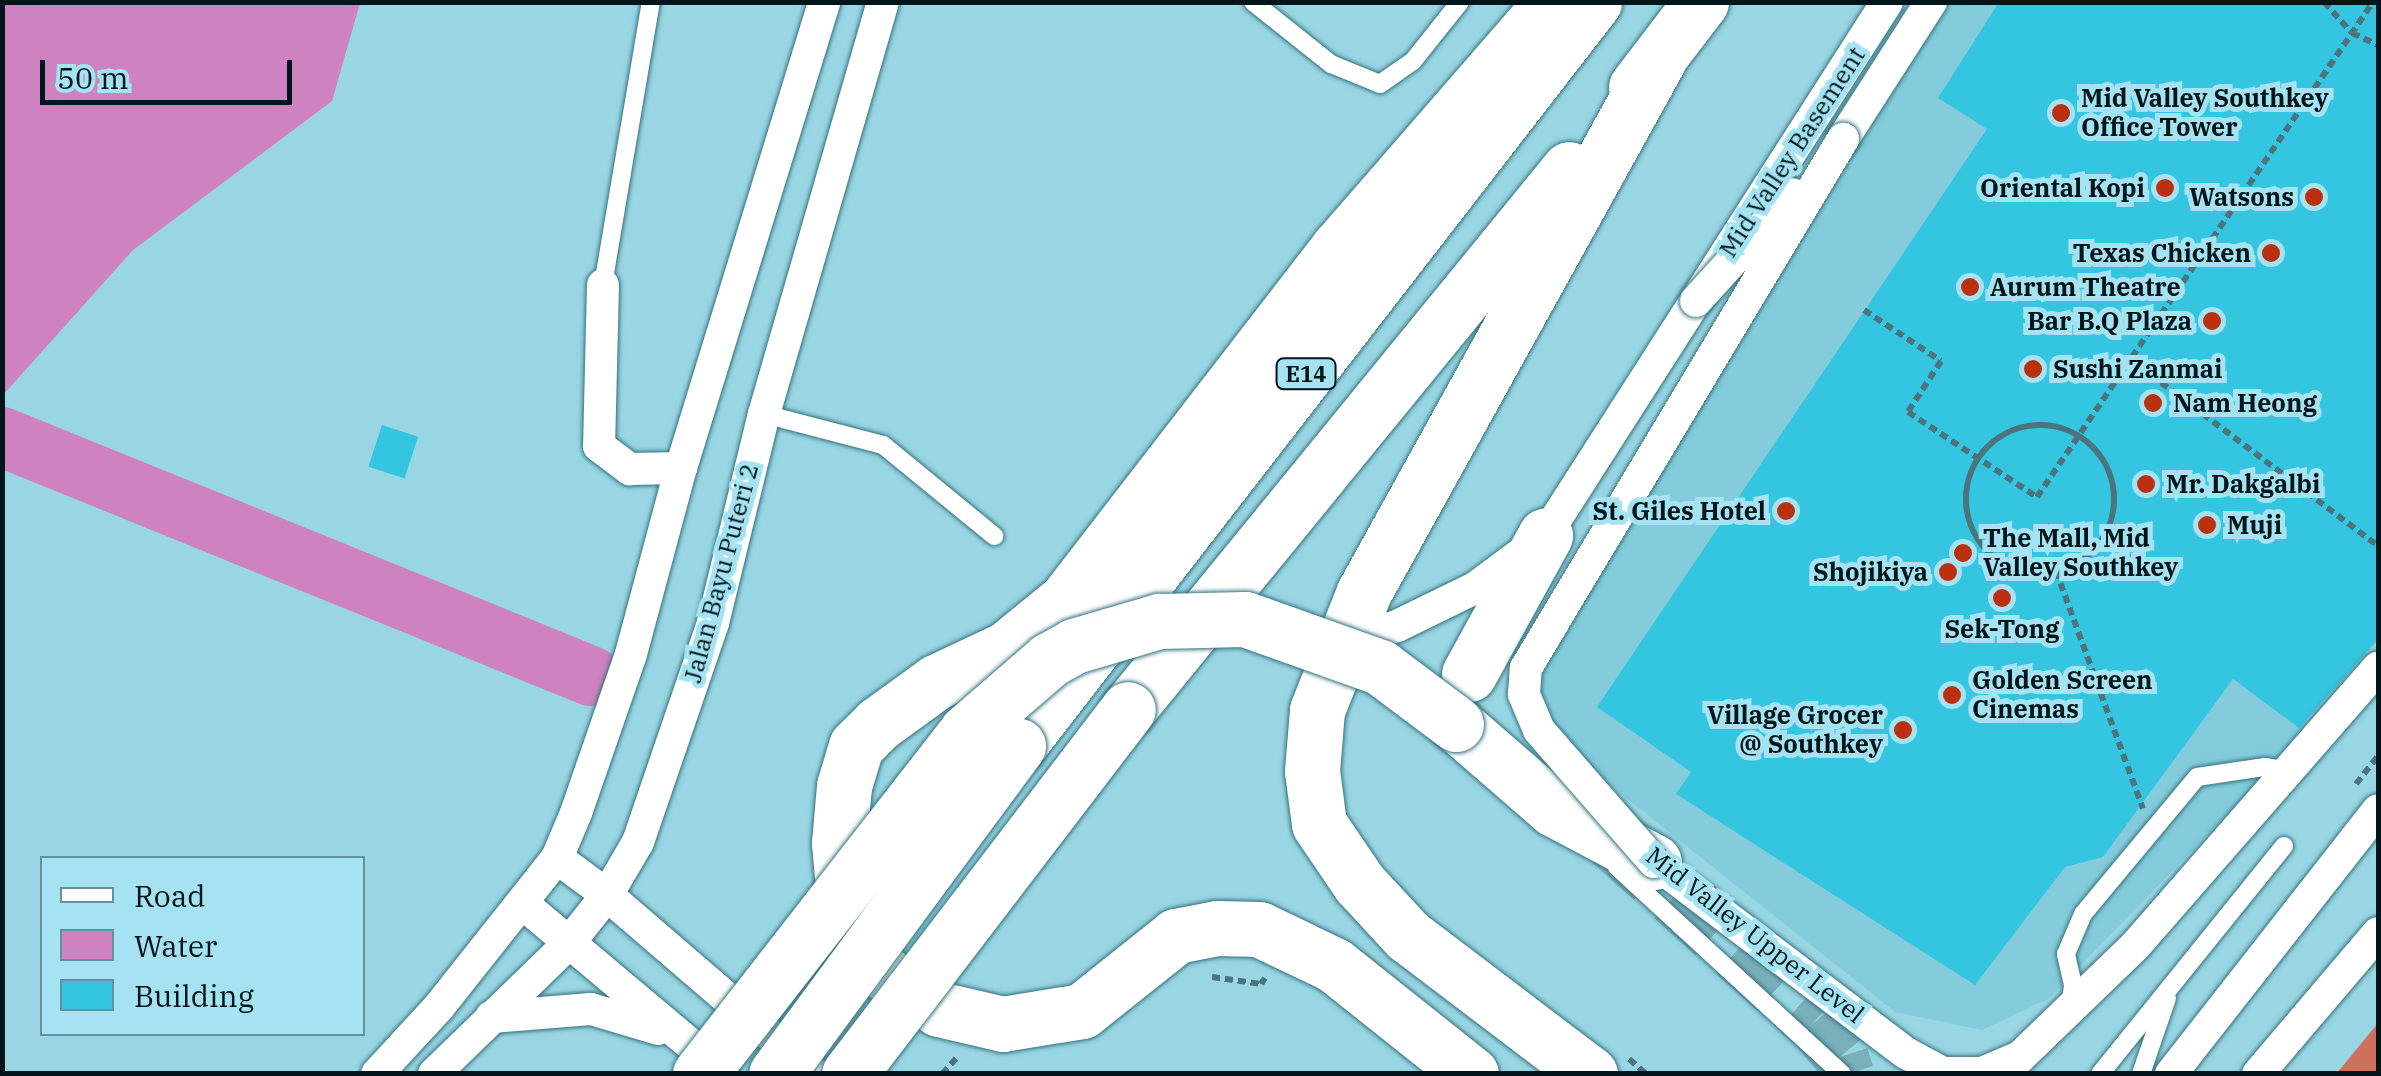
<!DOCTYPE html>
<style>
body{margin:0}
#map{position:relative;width:2381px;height:1076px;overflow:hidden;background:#99d6e4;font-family:"IBM Plex Serif",serif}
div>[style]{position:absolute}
.built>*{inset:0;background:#84ccdc}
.forest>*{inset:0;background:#ce715c}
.water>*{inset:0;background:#ce82bf}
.river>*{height:60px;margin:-30px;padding:0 30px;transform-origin:30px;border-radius:30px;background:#ce82bf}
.building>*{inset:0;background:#34c5e0;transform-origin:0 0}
.highway-tunnel>*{height:55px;margin-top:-27.5px;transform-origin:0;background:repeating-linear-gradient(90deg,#7aafbc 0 55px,transparent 0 83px)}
.path>*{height:6px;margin-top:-3px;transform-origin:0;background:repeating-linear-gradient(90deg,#4b747d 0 8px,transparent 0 13px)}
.path>.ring{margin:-3px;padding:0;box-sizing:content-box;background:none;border:6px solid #4b747d;border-radius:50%}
.roads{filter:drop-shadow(0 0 2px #35727f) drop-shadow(0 0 2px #35727f)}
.lane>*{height:18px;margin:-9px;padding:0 9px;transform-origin:9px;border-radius:9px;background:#fff}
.street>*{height:32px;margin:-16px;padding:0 16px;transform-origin:16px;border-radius:16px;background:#fff}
.highway>*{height:55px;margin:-27.5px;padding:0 27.5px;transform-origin:27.5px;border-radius:27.5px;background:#fff}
.bridges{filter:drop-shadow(0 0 2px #35727f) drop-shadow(0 0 2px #35727f)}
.street-bridge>*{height:32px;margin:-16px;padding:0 16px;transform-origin:16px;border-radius:16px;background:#fff}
.highway-bridge>*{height:55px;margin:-27.5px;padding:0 27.5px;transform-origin:27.5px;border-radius:27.5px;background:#fff}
.dots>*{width:28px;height:28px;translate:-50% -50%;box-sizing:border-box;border:5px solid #a5e3f2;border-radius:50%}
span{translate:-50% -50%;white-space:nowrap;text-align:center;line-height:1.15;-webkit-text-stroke:10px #a5e3f2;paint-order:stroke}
.shield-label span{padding:2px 8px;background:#a5e3f2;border:2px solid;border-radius:8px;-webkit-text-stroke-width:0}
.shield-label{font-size:22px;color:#00151a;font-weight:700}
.poi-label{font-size:25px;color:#00151a;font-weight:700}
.left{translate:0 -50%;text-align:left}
.right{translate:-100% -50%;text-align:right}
.street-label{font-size:25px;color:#00151a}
.frame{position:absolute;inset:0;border:5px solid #00151a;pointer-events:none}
.legend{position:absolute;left:40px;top:856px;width:325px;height:180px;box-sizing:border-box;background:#a5e3f2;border:2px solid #63919c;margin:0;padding:12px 18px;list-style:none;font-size:30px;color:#00151a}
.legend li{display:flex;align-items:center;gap:20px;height:50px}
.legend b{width:50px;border:2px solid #63919c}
.scale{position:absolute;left:40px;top:60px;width:252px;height:45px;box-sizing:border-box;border:5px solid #00151a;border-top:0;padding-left:12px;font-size:30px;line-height:35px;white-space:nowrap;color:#00151a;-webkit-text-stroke:8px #a5e3f2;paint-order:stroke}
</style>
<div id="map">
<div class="built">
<div style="clip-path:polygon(1947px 3px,2378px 3px,2378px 641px,2257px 784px,2048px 999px,1982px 1030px,1895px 1012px,1595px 773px,1551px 726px,1537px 693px,1537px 673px)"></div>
</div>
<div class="forest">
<div style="clip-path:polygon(2378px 1023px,2378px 1073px,2337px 1073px)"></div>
</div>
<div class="water">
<div style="clip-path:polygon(3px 2px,360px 3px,332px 101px,133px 250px,3px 395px)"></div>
</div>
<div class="river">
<div style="left:2px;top:437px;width:636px;rotate:22.09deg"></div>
</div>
<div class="building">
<div style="clip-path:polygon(1999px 2px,2378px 2px,2378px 639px,2299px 728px,2233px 679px,2103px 857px,2065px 867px,1975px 985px,1676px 794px,1691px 772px,1597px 707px,1987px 129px,1938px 98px)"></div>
<div style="left:382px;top:425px;width:38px;height:44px;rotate:18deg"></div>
</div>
<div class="highway-tunnel">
<div style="left:1611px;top:842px;width:271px;rotate:41.9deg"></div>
<div style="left:1813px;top:1023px;width:43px;rotate:49.7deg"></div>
<div style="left:1841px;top:1056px;width:19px;rotate:72deg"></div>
</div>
<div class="path">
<div style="left:2324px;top:2px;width:42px;rotate:47.9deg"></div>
<div style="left:2352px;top:33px;width:29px;rotate:25deg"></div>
<div style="left:1864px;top:310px;width:92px;rotate:33.5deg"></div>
<div style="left:1941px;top:361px;width:61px;rotate:122.9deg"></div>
<div style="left:1908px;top:412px;width:154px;rotate:33.4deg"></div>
<div style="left:2037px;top:497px;width:598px;rotate:-55.83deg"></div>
<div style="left:2130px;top:359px;width:311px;rotate:37deg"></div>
<div class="ring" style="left:1966px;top:425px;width:142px;height:142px"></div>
<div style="left:2103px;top:539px;width:82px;rotate:33.1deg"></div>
<div style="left:2056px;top:571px;width:253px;rotate:69.9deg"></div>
<div style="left:2356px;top:784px;width:36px;rotate:-52deg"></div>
<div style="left:1212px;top:977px;width:49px;rotate:8.1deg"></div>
<div style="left:1261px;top:984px;width:7px;rotate:-56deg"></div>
<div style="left:1629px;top:1059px;width:23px;rotate:41deg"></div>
<div style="left:942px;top:1074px;width:24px;rotate:-48deg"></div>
</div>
<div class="roads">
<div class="lane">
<div style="left:1253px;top:2px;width:100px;rotate:38.5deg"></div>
<div style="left:1331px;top:64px;width:53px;rotate:22.2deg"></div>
<div style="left:1380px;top:84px;width:40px;rotate:-34.9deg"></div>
<div style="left:1413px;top:61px;width:75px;rotate:-51.5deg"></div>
<div style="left:603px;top:285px;width:287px;rotate:-80.4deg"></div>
<div style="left:764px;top:414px;width:123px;rotate:14.6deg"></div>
<div style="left:883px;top:445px;width:144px;rotate:39.3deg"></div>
<div style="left:1617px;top:867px;width:306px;rotate:42.6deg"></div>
<div style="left:2070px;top:1007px;width:22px;rotate:-82deg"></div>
<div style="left:2073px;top:985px;width:32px;rotate:-103deg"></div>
<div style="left:2066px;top:954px;width:43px;rotate:-67deg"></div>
<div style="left:2083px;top:914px;width:178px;rotate:-50.2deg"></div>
<div style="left:2197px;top:777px;width:69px;rotate:-8.4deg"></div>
<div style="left:2265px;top:767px;width:20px;rotate:9deg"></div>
<div style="left:2100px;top:1074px;width:293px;rotate:-51.1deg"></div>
<div style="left:2141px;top:1074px;width:80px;rotate:-71.1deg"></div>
</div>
<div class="street">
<div style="left:1843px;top:139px;width:163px;rotate:-57.3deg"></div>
<div style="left:603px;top:285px;width:161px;rotate:91.4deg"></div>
<div style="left:599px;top:446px;width:39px;rotate:37deg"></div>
<div style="left:630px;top:469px;width:51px;rotate:-1.1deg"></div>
<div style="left:1344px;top:641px;width:55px;rotate:-15.8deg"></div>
<div style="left:1397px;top:626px;width:87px;rotate:-26deg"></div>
<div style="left:1475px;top:588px;width:87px;rotate:-36.6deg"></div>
<div style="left:1545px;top:536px;width:634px;rotate:-57.36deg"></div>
<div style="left:557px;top:858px;width:62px;rotate:36.5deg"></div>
<div style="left:607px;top:895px;width:274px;rotate:40.7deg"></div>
<div style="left:1654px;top:862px;width:316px;rotate:37.2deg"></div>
<div style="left:1906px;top:1053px;width:42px;rotate:28.4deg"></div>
<div style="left:1943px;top:1073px;width:39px"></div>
<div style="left:1982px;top:1073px;width:41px;rotate:-22.8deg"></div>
<div style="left:2020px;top:1057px;width:161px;rotate:-44deg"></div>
<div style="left:2136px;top:945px;width:368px;rotate:-48.9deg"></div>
<div style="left:522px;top:903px;width:261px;rotate:40deg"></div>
<div style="left:491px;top:1017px;width:100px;rotate:-4.6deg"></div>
<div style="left:591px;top:1009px;width:70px;rotate:16.6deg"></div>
<div style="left:377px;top:1074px;width:90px;rotate:-47.3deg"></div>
<div style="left:438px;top:1008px;width:191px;rotate:-51.6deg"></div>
<div style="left:557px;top:858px;width:49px;rotate:-67.1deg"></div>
<div style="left:576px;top:813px;width:168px;rotate:-70.9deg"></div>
<div style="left:631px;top:654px;width:193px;rotate:-75deg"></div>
<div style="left:681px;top:468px;width:487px;rotate:-72.9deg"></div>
<div style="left:434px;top:1074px;width:187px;rotate:-44.1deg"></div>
<div style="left:568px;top:944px;width:63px;rotate:-51.5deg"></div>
<div style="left:607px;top:895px;width:61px;rotate:-59.7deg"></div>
<div style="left:638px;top:842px;width:231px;rotate:-71.1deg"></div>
<div style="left:713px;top:623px;width:215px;rotate:-76.3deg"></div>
<div style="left:764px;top:414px;width:429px;rotate:-73.9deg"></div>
<div style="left:2171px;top:1074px;width:335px;rotate:-51.9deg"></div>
<div style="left:2258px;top:1074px;width:185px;rotate:-49.6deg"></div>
</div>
<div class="highway">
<div style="left:1636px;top:87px;width:107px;rotate:-52.6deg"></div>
<div style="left:1469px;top:674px;width:158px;rotate:-61.2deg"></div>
<div style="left:1128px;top:709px;width:697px;rotate:-50.76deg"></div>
<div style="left:1456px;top:724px;width:130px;rotate:40.9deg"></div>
<div style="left:1554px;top:809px;width:113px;rotate:27.9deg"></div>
<div style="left:1018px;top:746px;width:941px;rotate:-52.25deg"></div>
<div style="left:1471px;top:1074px;width:175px;rotate:-141.5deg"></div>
<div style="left:1334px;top:965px;width:83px;rotate:-154.4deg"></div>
<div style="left:1259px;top:929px;width:42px;rotate:-178.6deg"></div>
<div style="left:1217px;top:928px;width:42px;rotate:169deg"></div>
<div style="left:1176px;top:936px;width:120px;rotate:141.4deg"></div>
<div style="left:1082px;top:1011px;width:80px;rotate:170.7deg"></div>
<div style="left:1003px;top:1024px;width:66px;rotate:-166.8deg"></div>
<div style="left:939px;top:1009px;width:69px;rotate:-146.8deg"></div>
<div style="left:881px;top:971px;width:70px;rotate:-121deg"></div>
<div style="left:845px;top:911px;width:68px;rotate:-95deg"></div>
<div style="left:839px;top:843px;width:57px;rotate:-85deg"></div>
<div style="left:844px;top:786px;width:42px;rotate:-73.3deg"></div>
<div style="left:856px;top:746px;width:31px;rotate:-45deg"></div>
<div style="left:878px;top:724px;width:72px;rotate:-35.9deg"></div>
<div style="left:936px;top:682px;width:77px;rotate:-25.2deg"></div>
<div style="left:1006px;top:649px;width:77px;rotate:-39.2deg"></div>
<div style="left:1066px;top:600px;width:446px;rotate:-52.3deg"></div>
<div style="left:1339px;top:247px;width:325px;rotate:-49deg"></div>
<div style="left:1590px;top:1074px;width:228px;rotate:-142.8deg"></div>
<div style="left:1408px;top:936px;width:72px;rotate:-132.8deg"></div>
<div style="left:1359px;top:883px;width:71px;rotate:-124.1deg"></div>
<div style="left:1319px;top:824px;width:53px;rotate:-97.5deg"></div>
<div style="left:1312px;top:771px;width:61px;rotate:-85.3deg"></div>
<div style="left:1317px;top:710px;width:127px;rotate:-68.3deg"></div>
<div style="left:1364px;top:592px;width:607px;rotate:-61.03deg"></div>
</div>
</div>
<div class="bridges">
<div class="street-bridge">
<div style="left:1696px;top:301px;width:144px;rotate:-47.8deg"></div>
<div style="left:1654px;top:862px;width:175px;rotate:-131.1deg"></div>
<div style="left:1539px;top:730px;width:39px;rotate:-113deg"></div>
<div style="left:1524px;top:694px;width:26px;rotate:-86deg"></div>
<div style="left:1526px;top:668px;width:617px;rotate:-59.07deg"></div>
</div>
<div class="highway-bridge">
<div style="left:700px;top:1074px;width:433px;rotate:-52.1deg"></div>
<div style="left:966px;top:732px;width:110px;rotate:-40.9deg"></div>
<div style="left:1049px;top:660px;width:29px;rotate:-29deg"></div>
<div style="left:1074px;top:646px;width:89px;rotate:-16.4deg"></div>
<div style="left:1159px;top:621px;width:86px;rotate:-1.3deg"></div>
<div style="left:1245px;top:619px;width:143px;rotate:19.6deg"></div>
<div style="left:1380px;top:667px;width:95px;rotate:36.9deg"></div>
<div style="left:776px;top:1074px;width:408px;rotate:-53.6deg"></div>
<div style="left:849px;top:1074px;width:459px;rotate:-52.6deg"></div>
</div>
</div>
<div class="dots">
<div style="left:2061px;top:113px;background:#bb3110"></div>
<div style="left:2165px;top:188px;background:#bb3110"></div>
<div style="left:2314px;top:197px;background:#bb3110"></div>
<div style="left:2271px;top:253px;background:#bb3110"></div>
<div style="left:1970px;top:287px;background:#bb3110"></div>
<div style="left:2212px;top:321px;background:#bb3110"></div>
<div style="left:2033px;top:369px;background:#bb3110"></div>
<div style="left:2153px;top:403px;background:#bb3110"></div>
<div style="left:2146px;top:484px;background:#bb3110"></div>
<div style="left:1786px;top:511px;background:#bb3110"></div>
<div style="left:2207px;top:525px;background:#bb3110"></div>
<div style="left:1963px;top:553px;background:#bb3110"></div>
<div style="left:1948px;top:572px;background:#bb3110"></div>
<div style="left:2002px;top:598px;background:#bb3110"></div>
<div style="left:1952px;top:695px;background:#bb3110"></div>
<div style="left:1903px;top:730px;background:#bb3110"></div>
</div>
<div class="shield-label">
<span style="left:1306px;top:374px">E14</span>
</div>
<div class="poi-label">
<span class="left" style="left:2081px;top:113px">Mid Valley Southkey<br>Office Tower</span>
<span class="right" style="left:2145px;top:188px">Oriental Kopi</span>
<span class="right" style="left:2294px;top:197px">Watsons</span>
<span class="right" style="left:2251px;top:253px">Texas Chicken</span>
<span class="left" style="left:1990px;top:287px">Aurum Theatre</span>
<span class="right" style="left:2192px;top:321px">Bar B.Q Plaza</span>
<span class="left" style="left:2053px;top:369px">Sushi Zanmai</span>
<span class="left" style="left:2173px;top:403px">Nam Heong</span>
<span class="left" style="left:2166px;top:484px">Mr. Dakgalbi</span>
<span class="right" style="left:1766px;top:511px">St. Giles Hotel</span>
<span class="left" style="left:2227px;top:525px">Muji</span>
<span class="left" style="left:1983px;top:553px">The Mall, Mid<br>Valley Southkey</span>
<span class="right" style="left:1928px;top:572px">Shojikiya</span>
<span style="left:2002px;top:629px">Sek-Tong</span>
<span class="left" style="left:1972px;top:695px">Golden Screen<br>Cinemas</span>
<span class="right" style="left:1883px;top:730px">Village Grocer<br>@ Southkey</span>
</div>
<div class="street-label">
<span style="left:1792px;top:152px;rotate:-57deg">Mid Valley Basement</span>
<span style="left:721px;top:573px;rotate:-75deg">Jalan Bayu Puteri 2</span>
<span style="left:1755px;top:935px;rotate:38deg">Mid Valley Upper Level</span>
</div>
<div class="frame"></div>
<ul class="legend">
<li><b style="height:12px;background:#fff"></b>Road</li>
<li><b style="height:28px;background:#ce82bf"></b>Water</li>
<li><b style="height:28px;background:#34c5e0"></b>Building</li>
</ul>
<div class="scale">50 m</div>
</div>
